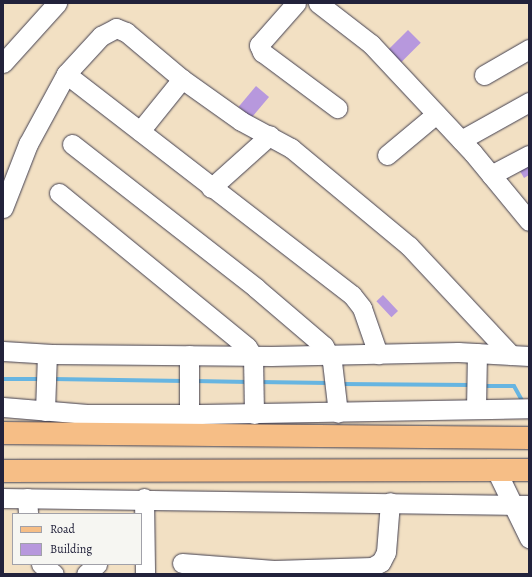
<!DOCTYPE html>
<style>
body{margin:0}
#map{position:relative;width:532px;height:577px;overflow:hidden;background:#f2e0c3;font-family:Alegreya,serif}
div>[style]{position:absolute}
.stream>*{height:4px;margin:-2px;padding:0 2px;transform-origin:2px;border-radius:2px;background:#67b5e1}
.building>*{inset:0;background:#b798dd;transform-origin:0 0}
.roads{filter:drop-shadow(0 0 1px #413e4f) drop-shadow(0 0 1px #413e4f)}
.minor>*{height:19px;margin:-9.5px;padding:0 9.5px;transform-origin:9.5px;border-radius:9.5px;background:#fff}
.major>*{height:22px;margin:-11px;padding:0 11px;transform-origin:11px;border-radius:11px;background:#f6be86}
span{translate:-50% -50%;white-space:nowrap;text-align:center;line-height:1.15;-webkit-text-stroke:3.5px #f6f6f2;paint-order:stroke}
.frame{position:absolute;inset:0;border:4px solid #22223b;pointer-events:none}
.legend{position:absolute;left:12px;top:513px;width:130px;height:52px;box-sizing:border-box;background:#f6f6f2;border:1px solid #a1a1a9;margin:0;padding:5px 7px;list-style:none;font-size:12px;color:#22223b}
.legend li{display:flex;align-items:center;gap:8px;height:20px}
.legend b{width:20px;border:1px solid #a1a1a9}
</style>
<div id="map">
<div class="stream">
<div style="left:3px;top:379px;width:38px"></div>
<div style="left:52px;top:379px;width:133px;rotate:0.9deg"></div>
<div style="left:194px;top:381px;width:55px;rotate:1deg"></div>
<div style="left:258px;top:382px;width:71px;rotate:0.8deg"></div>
<div style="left:340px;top:384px;width:131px;rotate:0.4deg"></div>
<div style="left:482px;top:386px;width:32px"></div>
<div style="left:514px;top:386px;width:18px;rotate:61deg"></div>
</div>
<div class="building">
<div style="left:408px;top:30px;width:18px;height:28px;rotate:45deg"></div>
<div style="left:256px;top:86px;width:17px;height:27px;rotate:40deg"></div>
<div style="clip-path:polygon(529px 157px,529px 175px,524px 178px,516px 164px)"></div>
<div style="left:383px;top:295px;width:22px;height:9px;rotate:47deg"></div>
</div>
<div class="roads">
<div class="minor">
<div style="left:296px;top:3px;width:56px;rotate:131.4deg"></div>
<div style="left:259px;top:45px;width:8px;rotate:67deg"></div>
<div style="left:262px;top:52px;width:94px;rotate:36.7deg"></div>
<div style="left:318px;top:3px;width:67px;rotate:37.7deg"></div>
<div style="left:371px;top:44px;width:149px;rotate:46.9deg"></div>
<div style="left:473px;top:153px;width:88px;rotate:50.5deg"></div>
<div style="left:3px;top:63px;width:81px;rotate:-48deg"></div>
<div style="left:66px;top:74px;width:361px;rotate:37.7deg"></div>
<div style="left:352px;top:295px;width:16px;rotate:52deg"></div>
<div style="left:362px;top:308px;width:49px;rotate:70.8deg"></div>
<div style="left:484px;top:75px;width:52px;rotate:-30deg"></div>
<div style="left:140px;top:131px;width:67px;rotate:-51.1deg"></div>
<div style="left:461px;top:140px;width:78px;rotate:-29.2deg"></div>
<div style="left:72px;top:144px;width:234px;rotate:38deg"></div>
<div style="left:256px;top:288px;width:89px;rotate:40.5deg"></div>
<div style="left:324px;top:346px;width:18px;rotate:63deg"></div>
<div style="left:332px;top:362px;width:51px;rotate:83.3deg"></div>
<div style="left:387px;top:155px;width:64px;rotate:-39.9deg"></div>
<div style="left:491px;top:175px;width:43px;rotate:-27.8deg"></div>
<div style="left:211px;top:188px;width:79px;rotate:-41.9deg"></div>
<div style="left:59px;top:193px;width:243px;rotate:39.3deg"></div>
<div style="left:247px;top:347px;width:11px;rotate:56deg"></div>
<div style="left:253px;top:356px;width:58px;rotate:89deg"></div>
<div style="left:3px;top:208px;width:69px;rotate:-68.7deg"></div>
<div style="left:28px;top:144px;width:80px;rotate:-61.5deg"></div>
<div style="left:66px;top:74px;width:52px;rotate:-47.4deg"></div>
<div style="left:101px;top:36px;width:17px;rotate:-28deg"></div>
<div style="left:116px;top:28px;width:11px;rotate:22deg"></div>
<div style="left:126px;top:32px;width:73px;rotate:40deg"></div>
<div style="left:182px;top:79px;width:72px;rotate:35.4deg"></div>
<div style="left:241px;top:121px;width:57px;rotate:28.4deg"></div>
<div style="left:291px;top:148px;width:153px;rotate:39.7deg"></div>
<div style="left:409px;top:246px;width:149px;rotate:46.9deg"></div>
<div style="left:3px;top:351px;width:49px;rotate:3.5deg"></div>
<div style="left:52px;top:354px;width:219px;rotate:0.5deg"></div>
<div style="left:271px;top:356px;width:187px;rotate:-1.2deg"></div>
<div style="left:458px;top:352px;width:71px;rotate:3.2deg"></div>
<div style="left:189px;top:355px;width:59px;rotate:90deg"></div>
<div style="left:3px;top:407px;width:84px;rotate:4.8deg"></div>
<div style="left:87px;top:414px;width:114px"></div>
<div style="left:201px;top:414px;width:328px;rotate:-1deg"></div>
<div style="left:476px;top:409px;width:56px;rotate:-89deg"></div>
<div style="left:45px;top:411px;width:57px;rotate:-88deg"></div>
<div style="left:496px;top:470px;width:76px;rotate:64.1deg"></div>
<div style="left:3px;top:498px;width:526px;rotate:0.76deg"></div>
<div style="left:27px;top:498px;width:16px;rotate:86deg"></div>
<div style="left:144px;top:498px;width:76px;rotate:89.2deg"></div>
<div style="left:182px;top:563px;width:92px;rotate:4.4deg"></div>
<div style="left:274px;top:570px;width:98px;rotate:-1.8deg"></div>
<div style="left:372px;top:567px;width:10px;rotate:-29deg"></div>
<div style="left:381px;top:562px;width:11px;rotate:-63deg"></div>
<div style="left:386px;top:552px;width:50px;rotate:-85.4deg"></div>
<div style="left:41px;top:564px;width:16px;rotate:38deg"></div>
<div style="left:86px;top:574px;width:15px;rotate:-42deg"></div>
</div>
<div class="major">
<div style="left:3px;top:433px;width:526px;rotate:0.54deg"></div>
<div style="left:3px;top:471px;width:526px;rotate:-0.11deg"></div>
</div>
</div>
<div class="frame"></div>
<ul class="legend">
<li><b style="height:5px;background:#f6be86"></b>Road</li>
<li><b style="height:11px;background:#b798dd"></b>Building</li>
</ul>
</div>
